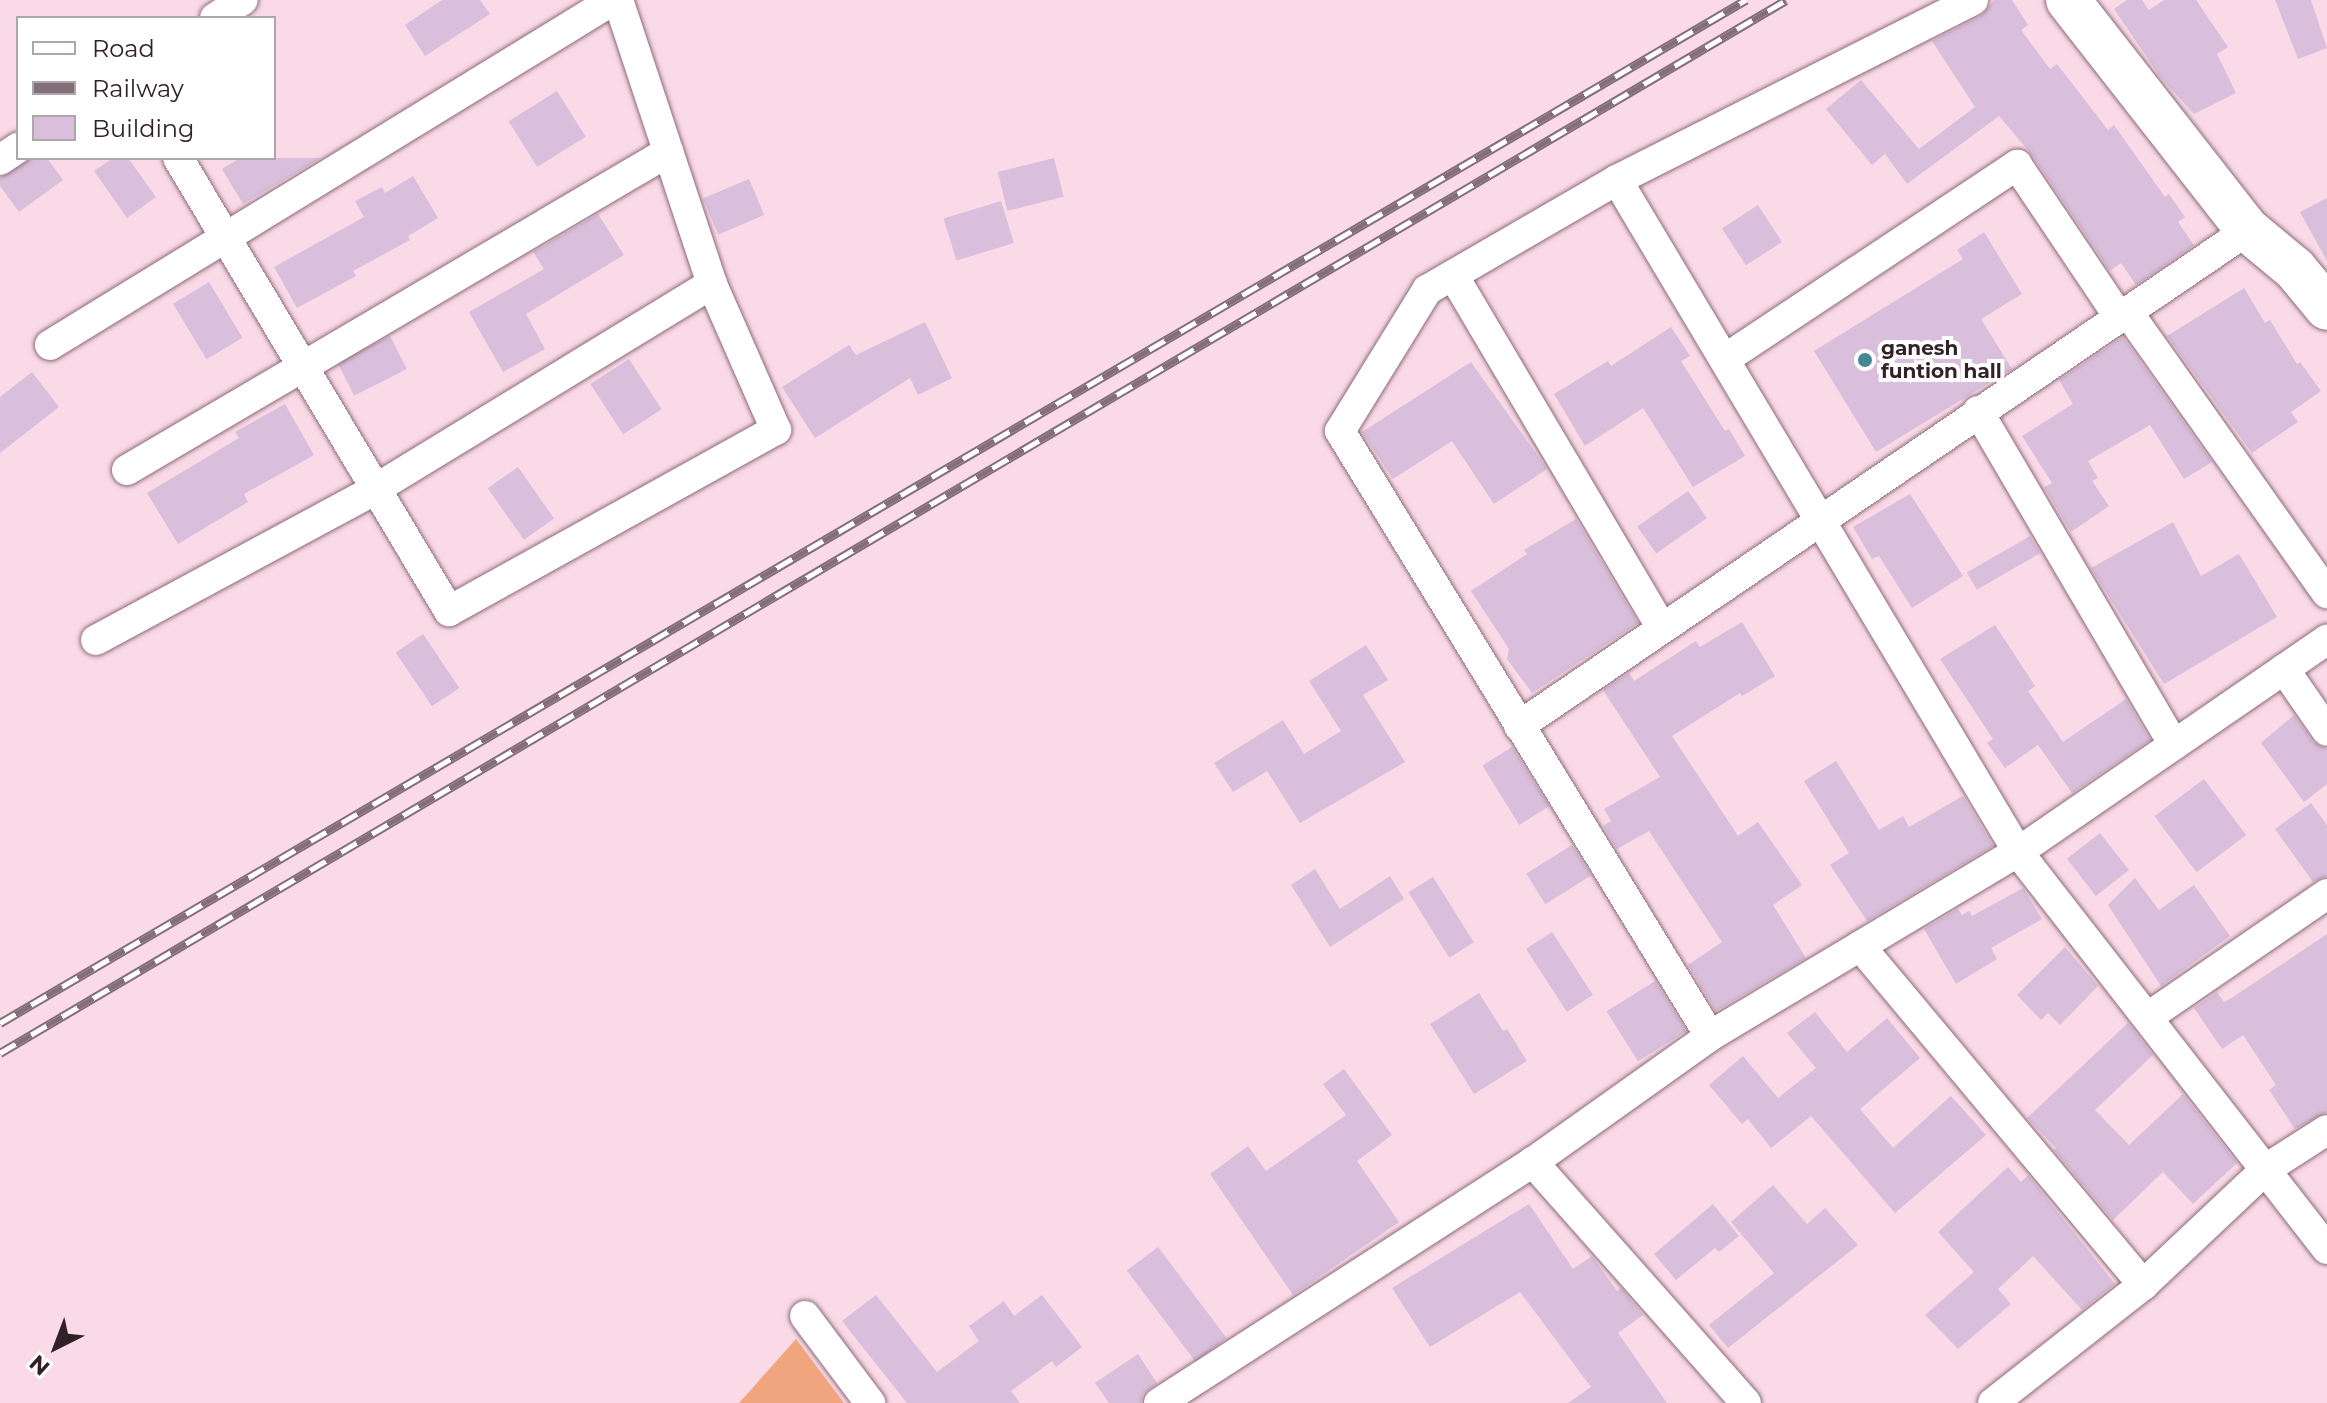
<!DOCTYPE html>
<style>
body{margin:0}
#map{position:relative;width:2327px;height:1403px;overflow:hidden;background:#fadae7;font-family:Montserrat,sans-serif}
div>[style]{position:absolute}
.green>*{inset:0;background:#f1a57f}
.building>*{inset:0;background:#d9bfdb;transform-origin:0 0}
.roads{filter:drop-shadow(0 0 2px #8d6a79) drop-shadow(0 0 2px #8d6a79)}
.street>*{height:30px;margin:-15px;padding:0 15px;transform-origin:15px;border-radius:15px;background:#fff}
.secondary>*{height:44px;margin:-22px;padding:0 22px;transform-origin:22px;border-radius:22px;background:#fff}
.rail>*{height:9px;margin-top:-4.5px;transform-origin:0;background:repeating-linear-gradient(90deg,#fff 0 18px,#846e77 0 36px);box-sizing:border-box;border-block:2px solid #846e77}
.dots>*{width:22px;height:22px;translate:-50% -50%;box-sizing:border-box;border:4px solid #fff;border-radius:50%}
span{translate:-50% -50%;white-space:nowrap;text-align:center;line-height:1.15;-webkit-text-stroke:8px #fff;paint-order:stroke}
.poi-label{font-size:20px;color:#312228;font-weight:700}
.left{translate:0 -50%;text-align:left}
.legend{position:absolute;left:16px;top:16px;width:260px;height:144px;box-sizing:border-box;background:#fff;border:2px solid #ada7a9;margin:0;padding:10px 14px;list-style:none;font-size:24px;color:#312228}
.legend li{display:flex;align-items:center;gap:16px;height:40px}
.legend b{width:40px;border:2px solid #ada7a9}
.north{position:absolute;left:16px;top:1307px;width:80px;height:80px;-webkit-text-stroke:6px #fff;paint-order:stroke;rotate:222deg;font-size:22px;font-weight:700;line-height:32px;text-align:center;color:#312228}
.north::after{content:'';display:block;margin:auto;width:28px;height:36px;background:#312228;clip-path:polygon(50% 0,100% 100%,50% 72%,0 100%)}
</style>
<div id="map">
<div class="green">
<div style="clip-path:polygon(796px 1339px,844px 1403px,739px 1403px)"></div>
</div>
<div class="building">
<div style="clip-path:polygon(442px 0,480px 0,490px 14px,425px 56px,405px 25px)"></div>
<div style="clip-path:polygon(1994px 0,2012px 0,2028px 25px,2021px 30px,2050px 69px,2057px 64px,2108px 130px,2114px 125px,2165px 197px,2169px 194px,2185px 217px,2178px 222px,2194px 245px,2136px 285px,2121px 263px,2110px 271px,2032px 155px,1999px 116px,1907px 184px,1885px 154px,1872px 165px,1826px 109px,1861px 80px,1919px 149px,1975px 107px,1932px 41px,1981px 16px)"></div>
<div style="clip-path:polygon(2127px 0,2142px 0,2149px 10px,2164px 0,2196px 0,2228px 47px,2217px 54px,2236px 93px,2194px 114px,2161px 78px,2114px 9px)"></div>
<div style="clip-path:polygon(2275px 0,2311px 0,2327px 48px,2298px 59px)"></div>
<div style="left:557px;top:91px;width:54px;height:57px;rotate:58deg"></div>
<div style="clip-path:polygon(32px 158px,47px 158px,63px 180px,19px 212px,0 186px,0 178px)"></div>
<div style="clip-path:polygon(113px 158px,128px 158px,156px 197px,127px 218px,94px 171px)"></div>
<div style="clip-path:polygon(240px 158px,321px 158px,243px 204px,222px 169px)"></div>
<div style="left:1054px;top:158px;width:40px;height:58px;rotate:76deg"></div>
<div style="clip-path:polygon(413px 176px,438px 218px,408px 236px,410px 240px,353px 271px,356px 276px,297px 308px,274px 267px,364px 217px,355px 201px,382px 187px,385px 193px)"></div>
<div style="left:749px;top:179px;width:39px;height:50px;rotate:67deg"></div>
<div style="clip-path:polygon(2327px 198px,2327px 261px,2300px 212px)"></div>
<div style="left:1001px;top:201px;width:44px;height:60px;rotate:73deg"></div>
<div style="left:1758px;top:205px;width:44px;height:43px;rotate:57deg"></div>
<div style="clip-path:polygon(598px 214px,624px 255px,526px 314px,545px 349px,503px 372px,469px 312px,544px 269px,533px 252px)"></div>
<div style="clip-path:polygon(1984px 232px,2022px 294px,1981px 319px,2012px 369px,1876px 452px,1814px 351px,1963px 259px,1957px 250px)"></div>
<div style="left:209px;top:282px;width:65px;height:42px;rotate:59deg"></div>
<div style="clip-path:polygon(2244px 288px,2265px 323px,2270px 320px,2297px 364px,2300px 362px,2321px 391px,2291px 412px,2298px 422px,2252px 453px,2167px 336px)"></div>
<div style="clip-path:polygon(925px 322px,952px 378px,918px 395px,910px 378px,815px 438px,782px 387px,849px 345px,856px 355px)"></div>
<div style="clip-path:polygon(1671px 327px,1690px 356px,1681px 361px,1725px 431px,1729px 429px,1745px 456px,1693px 487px,1643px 408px,1585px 446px,1554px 394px,1608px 361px,1611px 366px)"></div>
<div style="left:390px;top:336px;width:37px;height:59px;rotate:63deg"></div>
<div style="clip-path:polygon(2123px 337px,2212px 462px,2184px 479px,2150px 425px,2088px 461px,2098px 478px,2092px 481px,2109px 506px,2071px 532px,2044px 487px,2052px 483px,2022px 436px,2073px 404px,2059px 380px)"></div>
<div style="left:629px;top:359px;width:60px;height:46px;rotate:57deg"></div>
<div style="clip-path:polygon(1471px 362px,1547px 469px,1494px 504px,1452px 441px,1393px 479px,1362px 432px)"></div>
<div style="clip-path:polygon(32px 372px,59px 407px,0 453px,0 397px)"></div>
<div style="clip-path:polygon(285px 404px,314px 455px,244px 494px,248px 502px,178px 544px,147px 493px,239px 438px,235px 432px)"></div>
<div style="left:518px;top:467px;width:63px;height:37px;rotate:55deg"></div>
<div style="left:1688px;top:491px;width:33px;height:62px;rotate:55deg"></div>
<div style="clip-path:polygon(1910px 494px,1963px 576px,1912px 608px,1879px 556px,1872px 559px,1853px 527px)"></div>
<div style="clip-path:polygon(1576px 519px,1638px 623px,1532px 693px,1507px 659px,1509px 649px,1471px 591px,1527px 554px,1524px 550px)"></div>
<div style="clip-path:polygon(2173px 522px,2201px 576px,2239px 554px,2277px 617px,2164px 684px,2091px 568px)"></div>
<div style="left:2030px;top:536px;width:20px;height:73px;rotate:60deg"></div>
<div style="clip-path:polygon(1742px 622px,1775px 676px,1742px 696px,1740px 693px,1672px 736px,1738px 836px,1758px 822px,1802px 885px,1773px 905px,1806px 958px,1716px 1011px,1688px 965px,1722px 942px,1649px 831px,1617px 849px,1603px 826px,1611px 821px,1604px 809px,1660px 777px,1603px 690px,1629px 673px,1634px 681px,1696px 641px,1700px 647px)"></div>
<div style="clip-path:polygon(1995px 625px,2035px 686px,2028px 691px,2063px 742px,2126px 699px,2150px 740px,2072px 793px,2038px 745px,2005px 768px,1987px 743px,1993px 739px,1940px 659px)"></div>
<div style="left:423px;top:634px;width:65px;height:33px;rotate:56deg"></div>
<div style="clip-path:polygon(1366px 645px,1388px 680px,1363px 695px,1405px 762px,1300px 823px,1267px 771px,1233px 792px,1214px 763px,1283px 720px,1304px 754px,1341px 731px,1309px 681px)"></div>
<div style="clip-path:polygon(2294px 715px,2313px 742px,2327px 749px,2327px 784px,2304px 802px,2261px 743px)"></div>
<div style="left:1512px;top:747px;width:70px;height:35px;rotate:58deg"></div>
<div style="clip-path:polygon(1836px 761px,1879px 830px,1903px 816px,1909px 827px,1963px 796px,1993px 846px,1867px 921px,1830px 865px,1849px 853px,1804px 781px)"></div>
<div style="left:2204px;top:779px;width:70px;height:62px;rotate:53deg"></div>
<div style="clip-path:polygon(2311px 803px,2327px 825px,2327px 876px,2313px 882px,2275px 829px)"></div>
<div style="left:2100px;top:833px;width:47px;height:42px;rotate:52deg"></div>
<div style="left:1572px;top:845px;width:36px;height:54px;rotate:58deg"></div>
<div style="clip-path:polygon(1315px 869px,1340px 909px,1390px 876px,1404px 899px,1330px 947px,1291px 885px)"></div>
<div style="left:1433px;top:877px;width:77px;height:29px;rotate:58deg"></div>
<div style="clip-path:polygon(2135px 878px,2159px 910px,2194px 885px,2230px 936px,2161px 986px,2108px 905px)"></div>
<div style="clip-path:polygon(2023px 888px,2042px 919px,1991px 948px,1997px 959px,1956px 984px,1924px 929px,1958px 909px,1962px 915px,1969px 911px,1972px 916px)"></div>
<div style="left:1552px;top:932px;width:75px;height:31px;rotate:57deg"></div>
<div style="clip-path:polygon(2327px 934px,2327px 1112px,2295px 1129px,2269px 1090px,2276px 1085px,2243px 1035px,2222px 1049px,2194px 1008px,2217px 992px,2224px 1002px,2233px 997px)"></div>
<div style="clip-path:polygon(2065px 947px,2098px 986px,2060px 1025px,2048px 1013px,2041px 1020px,2017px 995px)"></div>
<div style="left:1655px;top:981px;width:59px;height:57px;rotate:58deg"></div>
<div style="clip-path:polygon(1479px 993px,1503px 1031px,1507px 1029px,1527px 1061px,1474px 1094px,1430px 1024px)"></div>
<div style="clip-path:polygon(1815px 1012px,1847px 1052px,1887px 1018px,1920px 1058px,1860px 1109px,1893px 1148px,1951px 1096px,1986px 1135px,1895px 1213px,1811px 1116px,1771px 1148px,1748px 1119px,1742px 1124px,1709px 1085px,1743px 1056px,1778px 1098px,1816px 1068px,1787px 1033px)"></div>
<div style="clip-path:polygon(2128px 1023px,2153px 1055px,2095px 1110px,2129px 1145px,2183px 1094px,2237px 1163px,2193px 1204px,2163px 1172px,2113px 1220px,2054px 1150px,2056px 1148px,2027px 1118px)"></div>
<div style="clip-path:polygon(1344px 1069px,1392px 1135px,1357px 1161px,1399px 1222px,1293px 1295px,1210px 1174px,1248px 1146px,1266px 1171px,1346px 1115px,1323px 1084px)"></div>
<div style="clip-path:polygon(2008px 1167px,2021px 1182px,2028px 1175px,2115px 1284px,2082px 1310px,2033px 1256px,1998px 1289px,2011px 1304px,1958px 1349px,1925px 1315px,1974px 1272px,1938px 1232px)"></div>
<div style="clip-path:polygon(1773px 1185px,1807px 1224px,1825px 1208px,1858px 1245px,1728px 1348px,1709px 1325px,1774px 1273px,1731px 1222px)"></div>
<div style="clip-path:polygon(1529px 1204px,1573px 1269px,1592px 1256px,1617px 1291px,1621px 1288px,1643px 1315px,1618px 1333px,1667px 1403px,1568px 1403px,1591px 1387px,1520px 1292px,1430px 1347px,1392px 1288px)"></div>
<div style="clip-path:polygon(1713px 1204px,1739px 1236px,1719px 1252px,1715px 1248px,1676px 1280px,1654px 1254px)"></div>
<div style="left:1158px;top:1247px;width:114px;height:39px;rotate:53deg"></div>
<div style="clip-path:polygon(876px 1295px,937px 1372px,979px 1341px,969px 1326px,1004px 1301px,1014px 1316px,1042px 1295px,1082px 1347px,1056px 1367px,1052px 1361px,1011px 1391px,1020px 1403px,907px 1403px,842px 1321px)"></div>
<div style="clip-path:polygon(1138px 1354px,1157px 1383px,1143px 1394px,1141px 1403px,1109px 1403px,1095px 1383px)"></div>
</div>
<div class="roads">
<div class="street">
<div style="left:215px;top:18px;width:33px;rotate:-33deg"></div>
<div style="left:178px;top:158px;width:528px;rotate:59.11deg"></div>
<div style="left:449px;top:611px;width:374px;rotate:-29deg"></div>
<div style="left:776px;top:430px;width:159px;rotate:-113.7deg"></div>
<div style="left:0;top:160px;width:22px;rotate:-34deg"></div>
<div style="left:1617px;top:180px;width:783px;rotate:59.17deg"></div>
<div style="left:2018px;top:852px;width:503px;rotate:52.11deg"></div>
<div style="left:1453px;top:275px;width:409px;rotate:59.4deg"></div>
<div style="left:2127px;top:311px;width:346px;rotate:54.7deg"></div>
<div style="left:50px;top:345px;width:660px;rotate:-31.5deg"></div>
<div style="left:1725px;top:359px;width:351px;rotate:-33.6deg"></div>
<div style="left:2017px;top:165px;width:183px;rotate:56.1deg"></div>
<div style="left:1978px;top:411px;width:387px;rotate:59.6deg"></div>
<div style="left:127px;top:470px;width:628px;rotate:-30.45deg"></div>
<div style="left:96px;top:640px;width:316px;rotate:-28.3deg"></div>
<div style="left:374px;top:490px;width:396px;rotate:-31.4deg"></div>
<div style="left:712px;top:284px;width:299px;rotate:-108.3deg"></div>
<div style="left:2284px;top:669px;width:75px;rotate:55.3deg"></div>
<div style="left:1519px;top:726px;width:882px;rotate:-34.23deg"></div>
<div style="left:1860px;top:946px;width:442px;rotate:50.1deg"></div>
<div style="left:2148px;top:1017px;width:217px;rotate:-34.5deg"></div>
<div style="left:1710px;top:1036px;width:709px;rotate:-121.45deg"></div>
<div style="left:1340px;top:431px;width:166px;rotate:-58.3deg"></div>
<div style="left:1427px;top:290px;width:220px;rotate:-30.1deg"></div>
<div style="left:1617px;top:180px;width:399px;rotate:-26.8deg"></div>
<div style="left:805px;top:1316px;width:109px;rotate:53.2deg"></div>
<div style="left:1159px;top:1403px;width:445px;rotate:-32.8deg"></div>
<div style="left:1746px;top:1403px;width:322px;rotate:-131.5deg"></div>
<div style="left:1533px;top:1162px;width:217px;rotate:-35.4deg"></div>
<div style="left:1710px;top:1036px;width:359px;rotate:-30.9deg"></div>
<div style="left:2018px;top:852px;width:375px;rotate:-34.5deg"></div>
<div style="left:1993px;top:1403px;width:191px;rotate:-38.2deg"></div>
<div style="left:2143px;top:1285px;width:169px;rotate:-43.3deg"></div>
<div style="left:2266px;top:1169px;width:72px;rotate:-32.6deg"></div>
</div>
<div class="secondary">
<div style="left:2068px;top:0;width:292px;rotate:52deg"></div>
<div style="left:2248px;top:230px;width:61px;rotate:39.7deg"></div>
<div style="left:2295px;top:269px;width:50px;rotate:50.6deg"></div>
</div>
</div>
<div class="rail">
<div style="left:0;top:1023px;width:2024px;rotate:-30.37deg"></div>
<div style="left:0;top:1053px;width:2073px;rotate:-30.52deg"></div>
</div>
<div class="dots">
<div style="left:1865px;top:360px;background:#448896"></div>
</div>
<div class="poi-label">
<span class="left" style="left:1881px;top:360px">ganesh<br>funtion hall</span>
</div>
<ul class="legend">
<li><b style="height:10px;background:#fff"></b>Road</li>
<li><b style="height:10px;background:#846e77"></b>Railway</li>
<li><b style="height:22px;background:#d9bfdb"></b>Building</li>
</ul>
<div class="north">N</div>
</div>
